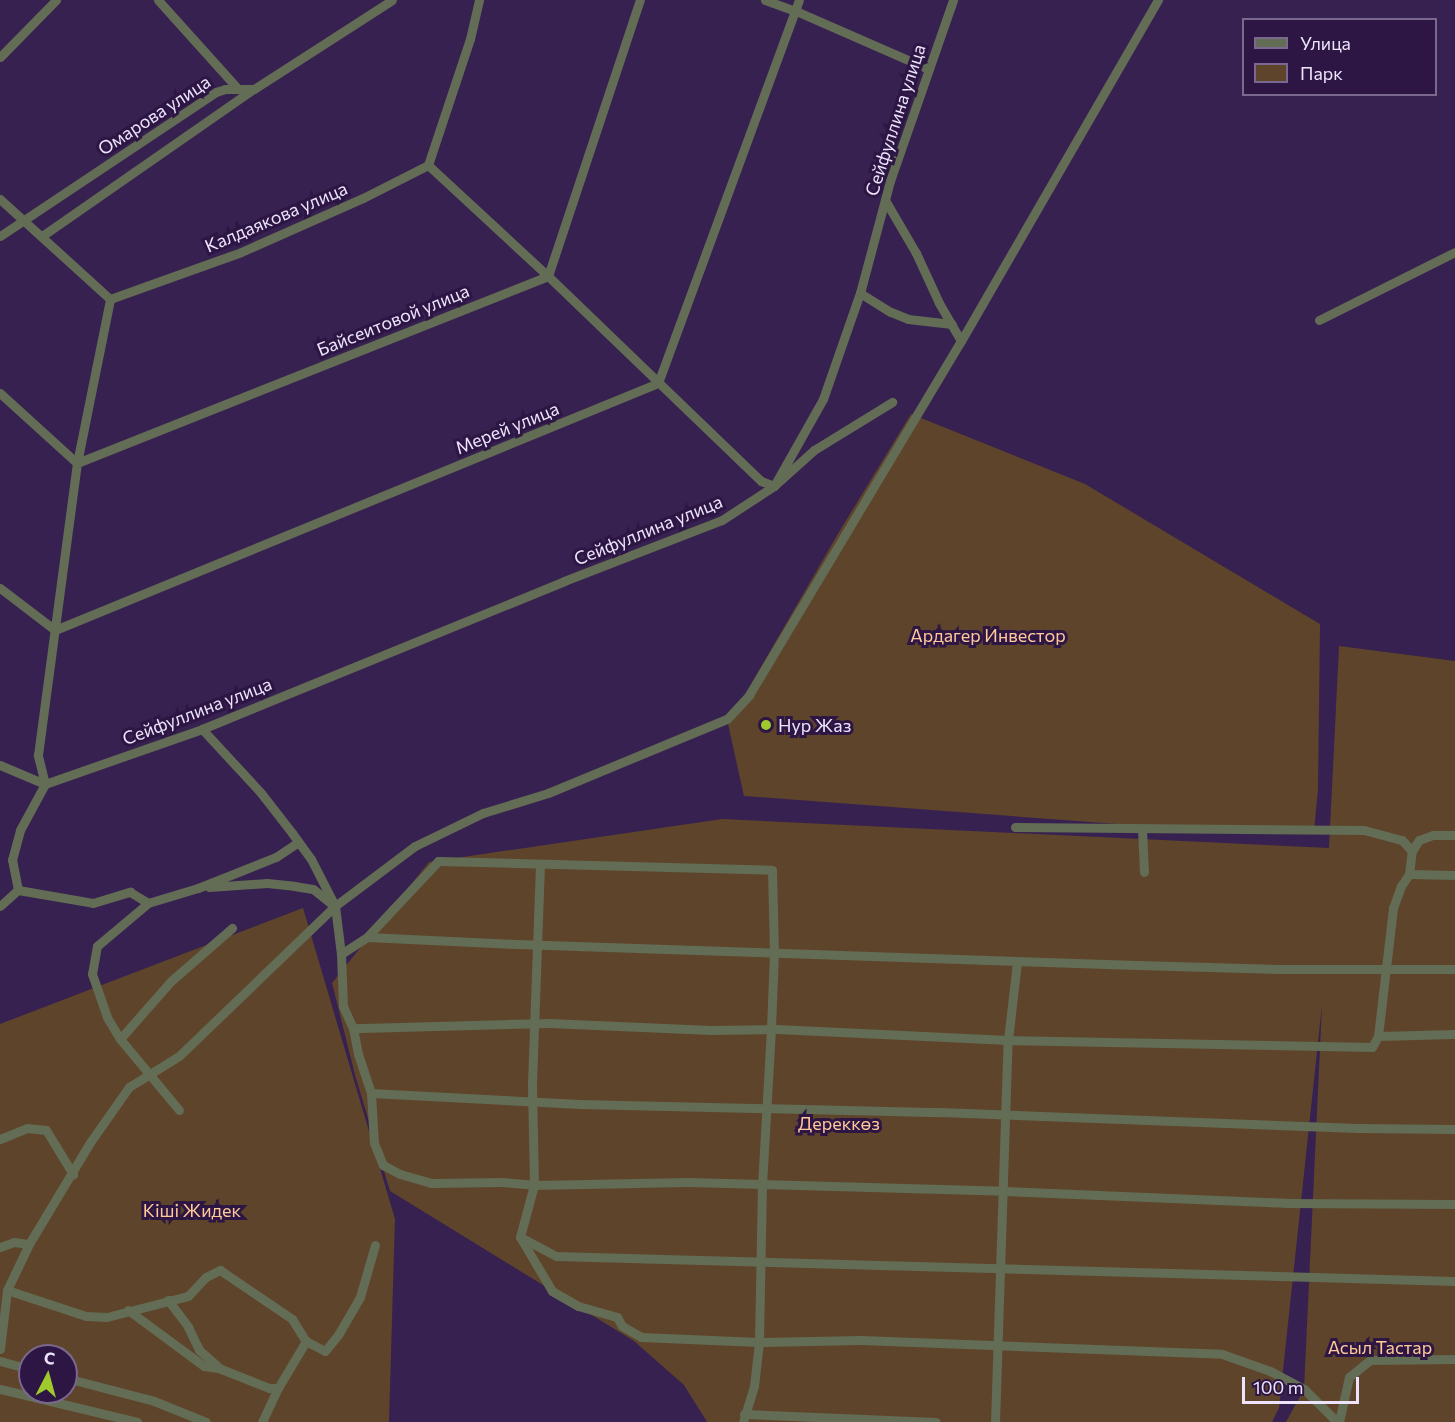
<!DOCTYPE html>
<meta charset="utf-8">
<style>
body{margin:0}
#map{position:relative;width:1455px;height:1422px;overflow:hidden;background:#372150;font-family:Commissioner,sans-serif}
div>[style]{position:absolute}
.green>*{inset:0;background:#5e442a}
.minor>*{height:9px;margin:-4.5px;padding:0 4.5px;transform-origin:4.5px;border-radius:4.5px;background:#636c54}
.dots>*{width:16px;height:16px;translate:-50% -50%;box-sizing:border-box;border:3px solid #2d1644;border-radius:50%}
span{translate:-50% -50%;white-space:nowrap;text-align:center;line-height:1.15;-webkit-text-stroke:6px #2d1644;paint-order:stroke}
.street-label{font-size:18px;color:#ede4fc}
.park-label{font-size:18px;color:#ffc998}
.poi-label{font-size:18px;color:#ede4fc}
.left{translate:0 -50%;text-align:left}
.legend{position:absolute;left:1242px;top:18px;width:195px;height:78px;box-sizing:border-box;background:#2d1644;border:2px solid #7a688e;margin:0;padding:8px 10px;list-style:none;font-size:18px;color:#ede4fc}
.legend li{display:flex;align-items:center;gap:12px;height:30px}
.legend b{width:30px;border:2px solid #7a688e}
.north{position:absolute;left:18px;top:1344px;width:60px;height:60px;box-sizing:border-box;background:#2d1644;border:2px solid #7a688e;border-radius:50%;rotate:6deg;font-size:16px;font-weight:700;line-height:24px;text-align:center;color:#ede4fc}
.north::after{content:'';display:block;margin:auto;width:21px;height:27px;background:#a0c92b;clip-path:polygon(50% 0,100% 100%,50% 72%,0 100%)}
.scale{position:absolute;left:1242px;top:1377px;width:117px;height:27px;box-sizing:border-box;border:3px solid #ede4fc;border-top:0;padding-left:8px;font-size:18px;line-height:21px;white-space:nowrap;color:#ede4fc;-webkit-text-stroke:4px #2d1644;paint-order:stroke}
</style>
<div id="map">
<div class="green">
<div style="clip-path:polygon(911px 414px,1085px 484px,1320px 624px,1318px 789px,1314px 831px,1171px 828px,744px 796px,728px 724px,839px 532px)"></div>
<div style="clip-path:polygon(1339px 646px,1455px 661px,1455px 1422px,1286px 1422px,1304px 1389px,1322px 1005px,1279px 1408px,1272px 1422px,707px 1422px,684px 1385px,634px 1341px,390px 1191px,355px 1075px,332px 983px,429px 862px,722px 819px,1329px 848px)"></div>
<div style="clip-path:polygon(evenodd,303px 908px,395px 1219px,389px 1422px,0 1422px,0 1024px,303px 908px,30px 1356px,66px 1356px,66px 1392px,30px 1392px,30px 1356px)"></div>
</div>
<div class="minor">
<div style="left:158px;top:0;width:120px;rotate:48deg"></div>
<div style="left:765px;top:0;width:33px;rotate:20deg"></div>
<div style="left:796px;top:11px;width:145px;rotate:23.6deg"></div>
<div style="left:0;top:57px;width:80px;rotate:-45.5deg"></div>
<div style="left:428px;top:165px;width:163px;rotate:42.8deg"></div>
<div style="left:548px;top:276px;width:296px;rotate:43.9deg"></div>
<div style="left:761px;top:481px;width:14px;rotate:21deg"></div>
<div style="left:774px;top:486px;width:54px;rotate:-42deg"></div>
<div style="left:814px;top:450px;width:92px;rotate:-31.6deg"></div>
<div style="left:0;top:199px;width:149px;rotate:42.3deg"></div>
<div style="left:110px;top:299px;width:139px;rotate:-19.7deg"></div>
<div style="left:241px;top:252px;width:133px;rotate:-23.9deg"></div>
<div style="left:363px;top:198px;width:73px;rotate:-26.9deg"></div>
<div style="left:428px;top:165px;width:133px;rotate:-71.6deg"></div>
<div style="left:470px;top:39px;width:40px;rotate:-77deg"></div>
<div style="left:885px;top:200px;width:61px;rotate:59.7deg"></div>
<div style="left:916px;top:253px;width:55px;rotate:65.3deg"></div>
<div style="left:939px;top:303px;width:44px;rotate:59.9deg"></div>
<div style="left:0;top:236px;width:260px;rotate:-33.7deg"></div>
<div style="left:216px;top:92px;width:9px;rotate:-18deg"></div>
<div style="left:225px;top:89px;width:29px"></div>
<div style="left:254px;top:89px;width:164px;rotate:-32.8deg"></div>
<div style="left:42px;top:236px;width:256px;rotate:-34.8deg"></div>
<div style="left:860px;top:293px;width:36px;rotate:32deg"></div>
<div style="left:891px;top:312px;width:18px;rotate:22deg"></div>
<div style="left:908px;top:319px;width:44px;rotate:6.5deg"></div>
<div style="left:1319px;top:320px;width:152px;rotate:-26.6deg"></div>
<div style="left:0;top:393px;width:104px;rotate:42.3deg"></div>
<div style="left:77px;top:463px;width:507px;rotate:-21.65deg"></div>
<div style="left:548px;top:276px;width:291px;rotate:-71.6deg"></div>
<div style="left:0;top:588px;width:69px;rotate:37.4deg"></div>
<div style="left:55px;top:630px;width:652px;rotate:-22.27deg"></div>
<div style="left:658px;top:383px;width:408px;rotate:-69.8deg"></div>
<div style="left:202px;top:729px;width:87px;rotate:47.3deg"></div>
<div style="left:261px;top:793px;width:51px;rotate:52.2deg"></div>
<div style="left:292px;top:833px;width:32px;rotate:54deg"></div>
<div style="left:311px;top:859px;width:53px;rotate:62.9deg"></div>
<div style="left:335px;top:906px;width:48px;rotate:82.9deg"></div>
<div style="left:341px;top:954px;width:52px;rotate:87.8deg"></div>
<div style="left:343px;top:1006px;width:24px;rotate:66deg"></div>
<div style="left:353px;top:1028px;width:26px;rotate:79deg"></div>
<div style="left:358px;top:1054px;width:41px;rotate:71.6deg"></div>
<div style="left:371px;top:1093px;width:50px;rotate:86.6deg"></div>
<div style="left:374px;top:1143px;width:24px;rotate:68deg"></div>
<div style="left:383px;top:1165px;width:19px;rotate:28deg"></div>
<div style="left:400px;top:1174px;width:32px;rotate:16deg"></div>
<div style="left:431px;top:1183px;width:71px;rotate:-0.8deg"></div>
<div style="left:502px;top:1182px;width:32px;rotate:5deg"></div>
<div style="left:534px;top:1185px;width:154px;rotate:-1.1deg"></div>
<div style="left:688px;top:1182px;width:316px;rotate:1.6deg"></div>
<div style="left:1004px;top:1191px;width:282px;rotate:2.4deg"></div>
<div style="left:1286px;top:1203px;width:169px;rotate:0.3deg"></div>
<div style="left:0;top:765px;width:49px;rotate:22.9deg"></div>
<div style="left:45px;top:784px;width:30px;rotate:-104deg"></div>
<div style="left:38px;top:755px;width:295px;rotate:-82.4deg"></div>
<div style="left:77px;top:463px;width:167px;rotate:-78.6deg"></div>
<div style="left:1015px;top:827px;width:349px;rotate:0.5deg"></div>
<div style="left:1364px;top:830px;width:39px;rotate:15deg"></div>
<div style="left:1402px;top:840px;width:15px;rotate:48deg"></div>
<div style="left:1142px;top:828px;width:44px;rotate:87.4deg"></div>
<div style="left:540px;top:865px;width:222px;rotate:92.1deg"></div>
<div style="left:532px;top:1087px;width:98px;rotate:88.8deg"></div>
<div style="left:534px;top:1185px;width:54px;rotate:105.1deg"></div>
<div style="left:520px;top:1237px;width:63px;rotate:59.3deg"></div>
<div style="left:552px;top:1291px;width:30px;rotate:30deg"></div>
<div style="left:578px;top:1306px;width:41px;rotate:15.8deg"></div>
<div style="left:617px;top:1317px;width:10px;rotate:61deg"></div>
<div style="left:622px;top:1326px;width:22px;rotate:30deg"></div>
<div style="left:641px;top:1337px;width:118px;rotate:2.4deg"></div>
<div style="left:759px;top:1342px;width:44px;rotate:96.5deg"></div>
<div style="left:754px;top:1386px;width:38px;rotate:107deg"></div>
<div style="left:1409px;top:874px;width:23px;rotate:-83deg"></div>
<div style="left:1412px;top:851px;width:13px;rotate:-58deg"></div>
<div style="left:1419px;top:840px;width:15px;rotate:-20deg"></div>
<div style="left:1433px;top:835px;width:22px"></div>
<div style="left:209px;top:887px;width:58px;rotate:-3.9deg"></div>
<div style="left:267px;top:883px;width:27px;rotate:6deg"></div>
<div style="left:294px;top:886px;width:19px;rotate:9deg"></div>
<div style="left:313px;top:889px;width:26px;rotate:39deg"></div>
<div style="left:18px;top:890px;width:31px;rotate:-101deg"></div>
<div style="left:12px;top:860px;width:31px;rotate:-75deg"></div>
<div style="left:20px;top:830px;width:52px;rotate:-61.5deg"></div>
<div style="left:45px;top:784px;width:166px;rotate:-19.3deg"></div>
<div style="left:202px;top:729px;width:391px;rotate:-22.2deg"></div>
<div style="left:564px;top:581px;width:169px;rotate:-21.1deg"></div>
<div style="left:722px;top:520px;width:62px;rotate:-33.2deg"></div>
<div style="left:774px;top:486px;width:100px;rotate:-60.6deg"></div>
<div style="left:823px;top:399px;width:112px;rotate:-70.8deg"></div>
<div style="left:860px;top:293px;width:116px;rotate:-75deg"></div>
<div style="left:890px;top:181px;width:192px;rotate:-70.8deg"></div>
<div style="left:0;top:906px;width:24px;rotate:-42deg"></div>
<div style="left:18px;top:890px;width:76px;rotate:9.8deg"></div>
<div style="left:93px;top:903px;width:39px;rotate:-17deg"></div>
<div style="left:130px;top:892px;width:21px;rotate:31deg"></div>
<div style="left:367px;top:937px;width:150px;rotate:2.7deg"></div>
<div style="left:517px;top:944px;width:620px;rotate:1.94deg"></div>
<div style="left:1137px;top:965px;width:142px;rotate:1.6deg"></div>
<div style="left:1279px;top:969px;width:176px"></div>
<div style="left:341px;top:954px;width:31px;rotate:-33deg"></div>
<div style="left:367px;top:937px;width:104px;rotate:-46.9deg"></div>
<div style="left:438px;top:861px;width:334px;rotate:1.5deg"></div>
<div style="left:772px;top:870px;width:83px;rotate:88.6deg"></div>
<div style="left:774px;top:953px;width:76px;rotate:92.3deg"></div>
<div style="left:771px;top:1029px;width:60px;rotate:179deg"></div>
<div style="left:711px;top:1030px;width:162px;rotate:-177.5deg"></div>
<div style="left:549px;top:1023px;width:196px;rotate:178.5deg"></div>
<div style="left:1017px;top:962px;width:79px;rotate:96.6deg"></div>
<div style="left:1008px;top:1040px;width:237px;rotate:-177.3deg"></div>
<div style="left:771px;top:1029px;width:155px;rotate:93.3deg"></div>
<div style="left:762px;top:1184px;width:158px;rotate:91.1deg"></div>
<div style="left:759px;top:1342px;width:102px;rotate:-1.1deg"></div>
<div style="left:861px;top:1340px;width:361px;rotate:2.2deg"></div>
<div style="left:1222px;top:1354px;width:51px;rotate:19.5deg"></div>
<div style="left:1270px;top:1371px;width:38px;rotate:28deg"></div>
<div style="left:1304px;top:1389px;width:47px;rotate:45deg"></div>
<div style="left:1378px;top:1036px;width:77px;rotate:-1.5deg"></div>
<div style="left:120px;top:1039px;width:77px;rotate:-48.7deg"></div>
<div style="left:171px;top:981px;width:81px;rotate:-41deg"></div>
<div style="left:371px;top:1093px;width:209px;rotate:3deg"></div>
<div style="left:580px;top:1104px;width:360px;rotate:1.3deg"></div>
<div style="left:940px;top:1112px;width:418px;rotate:2.2deg"></div>
<div style="left:1358px;top:1128px;width:97px;rotate:0.6deg"></div>
<div style="left:179px;top:1110px;width:92px;rotate:-129.7deg"></div>
<div style="left:120px;top:1039px;width:26px;rotate:-121deg"></div>
<div style="left:107px;top:1017px;width:46px;rotate:-109.2deg"></div>
<div style="left:92px;top:974px;width:28px;rotate:-80deg"></div>
<div style="left:97px;top:946px;width:67px;rotate:-40.1deg"></div>
<div style="left:148px;top:903px;width:52px;rotate:-16.7deg"></div>
<div style="left:198px;top:888px;width:84px;rotate:-21.7deg"></div>
<div style="left:276px;top:857px;width:27px;rotate:-34deg"></div>
<div style="left:0;top:1139px;width:29px;rotate:-22deg"></div>
<div style="left:27px;top:1128px;width:19px;rotate:6deg"></div>
<div style="left:46px;top:1130px;width:52px;rotate:58.5deg"></div>
<div style="left:520px;top:1237px;width:41px;rotate:27.8deg"></div>
<div style="left:556px;top:1256px;width:899px;rotate:1.59deg"></div>
<div style="left:0;top:1247px;width:15px;rotate:-20deg"></div>
<div style="left:14px;top:1242px;width:15px;rotate:8deg"></div>
<div style="left:7px;top:1290px;width:83px;rotate:18.2deg"></div>
<div style="left:86px;top:1316px;width:21px;rotate:3deg"></div>
<div style="left:107px;top:1317px;width:84px;rotate:-14.5deg"></div>
<div style="left:188px;top:1296px;width:26px;rotate:-47deg"></div>
<div style="left:206px;top:1277px;width:16px;rotate:-27deg"></div>
<div style="left:220px;top:1270px;width:87px;rotate:34.2deg"></div>
<div style="left:292px;top:1319px;width:26px;rotate:58deg"></div>
<div style="left:306px;top:1341px;width:21px;rotate:28deg"></div>
<div style="left:325px;top:1351px;width:21px;rotate:-51deg"></div>
<div style="left:338px;top:1335px;width:44px;rotate:-59.9deg"></div>
<div style="left:360px;top:1297px;width:54px;rotate:-73.9deg"></div>
<div style="left:168px;top:1300px;width:34px;rotate:53deg"></div>
<div style="left:188px;top:1327px;width:25px;rotate:64deg"></div>
<div style="left:199px;top:1350px;width:29px;rotate:41deg"></div>
<div style="left:221px;top:1369px;width:52px;rotate:21.6deg"></div>
<div style="left:269px;top:1388px;width:9px"></div>
<div style="left:278px;top:1388px;width:55px;rotate:-59.2deg"></div>
<div style="left:128px;top:1310px;width:94px;rotate:36.4deg"></div>
<div style="left:204px;top:1366px;width:14px;rotate:8deg"></div>
<div style="left:0;top:1349px;width:59px;rotate:-83.2deg"></div>
<div style="left:7px;top:1290px;width:51px;rotate:-64.4deg"></div>
<div style="left:29px;top:1244px;width:120px;rotate:-59deg"></div>
<div style="left:91px;top:1141px;width:66px;rotate:-54.9deg"></div>
<div style="left:129px;top:1087px;width:59px;rotate:-31.8deg"></div>
<div style="left:179px;top:1056px;width:216px;rotate:-43.9deg"></div>
<div style="left:335px;top:906px;width:100px;rotate:-36.9deg"></div>
<div style="left:415px;top:846px;width:76px;rotate:-25.9deg"></div>
<div style="left:483px;top:813px;width:68px;rotate:-17.1deg"></div>
<div style="left:548px;top:793px;width:194px;rotate:-22.5deg"></div>
<div style="left:727px;top:719px;width:33px;rotate:-47deg"></div>
<div style="left:749px;top:695px;width:413px;rotate:-59.1deg"></div>
<div style="left:961px;top:341px;width:394px;rotate:-60deg"></div>
<div style="left:0;top:1361px;width:31px;rotate:15deg"></div>
<div style="left:66px;top:1378px;width:91px;rotate:14.6deg"></div>
<div style="left:154px;top:1401px;width:56px;rotate:22deg"></div>
<div style="left:0;top:1389px;width:141px;rotate:13.5deg"></div>
<div style="left:744px;top:1414px;width:192px;rotate:2.4deg"></div>
<div style="left:262px;top:1422px;width:38px;rotate:-65deg"></div>
<div style="left:995px;top:1422px;width:382px;rotate:-88.1deg"></div>
<div style="left:1008px;top:1040px;width:364px;rotate:1.1deg"></div>
<div style="left:1372px;top:1047px;width:13px;rotate:-61deg"></div>
<div style="left:1378px;top:1036px;width:129px;rotate:-83.3deg"></div>
<div style="left:1393px;top:908px;width:23px;rotate:-70deg"></div>
<div style="left:1401px;top:886px;width:14px;rotate:-56deg"></div>
<div style="left:1409px;top:874px;width:46px;rotate:1.2deg"></div>
<div style="left:1339px;top:1422px;width:46px;rotate:-77.5deg"></div>
<div style="left:1349px;top:1377px;width:27px;rotate:-39deg"></div>
<div style="left:1370px;top:1360px;width:85px;rotate:-0.7deg"></div>
</div>
<div class="dots">
<div style="left:766px;top:725px;background:#a0c92b"></div>
</div>
<div class="street-label">
<span style="left:154px;top:115px;rotate:-33deg">Омарова улица</span>
<span style="left:895px;top:120px;rotate:-72deg">Сейфуллина улица</span>
<span style="left:276px;top:217px;rotate:-23deg">Калдаякова улица</span>
<span style="left:393px;top:320px;rotate:-22deg">Байсеитовой улица</span>
<span style="left:507px;top:428px;rotate:-22deg">Мерей улица</span>
<span style="left:648px;top:530px;rotate:-22deg">Сейфуллина улица</span>
<span style="left:197px;top:711px;rotate:-21deg">Сейфуллина улица</span>
</div>
<div class="park-label">
<span style="left:988px;top:635px">Ардагер Инвестор</span>
<span style="left:839px;top:1123px">Дереккөз</span>
<span style="left:192px;top:1210px">Кіші Жидек</span>
<span style="left:1380px;top:1347px">Асыл Тастар</span>
</div>
<div class="poi-label">
<span class="left" style="left:778px;top:725px">Нур Жаз</span>
</div>
<ul class="legend">
<li><b style="height:8px;background:#636c54"></b>Улица</li>
<li><b style="height:16px;background:#5e442a"></b>Парк</li>
</ul>
<div class="north">С</div>
<div class="scale">100 m</div>
</div>
